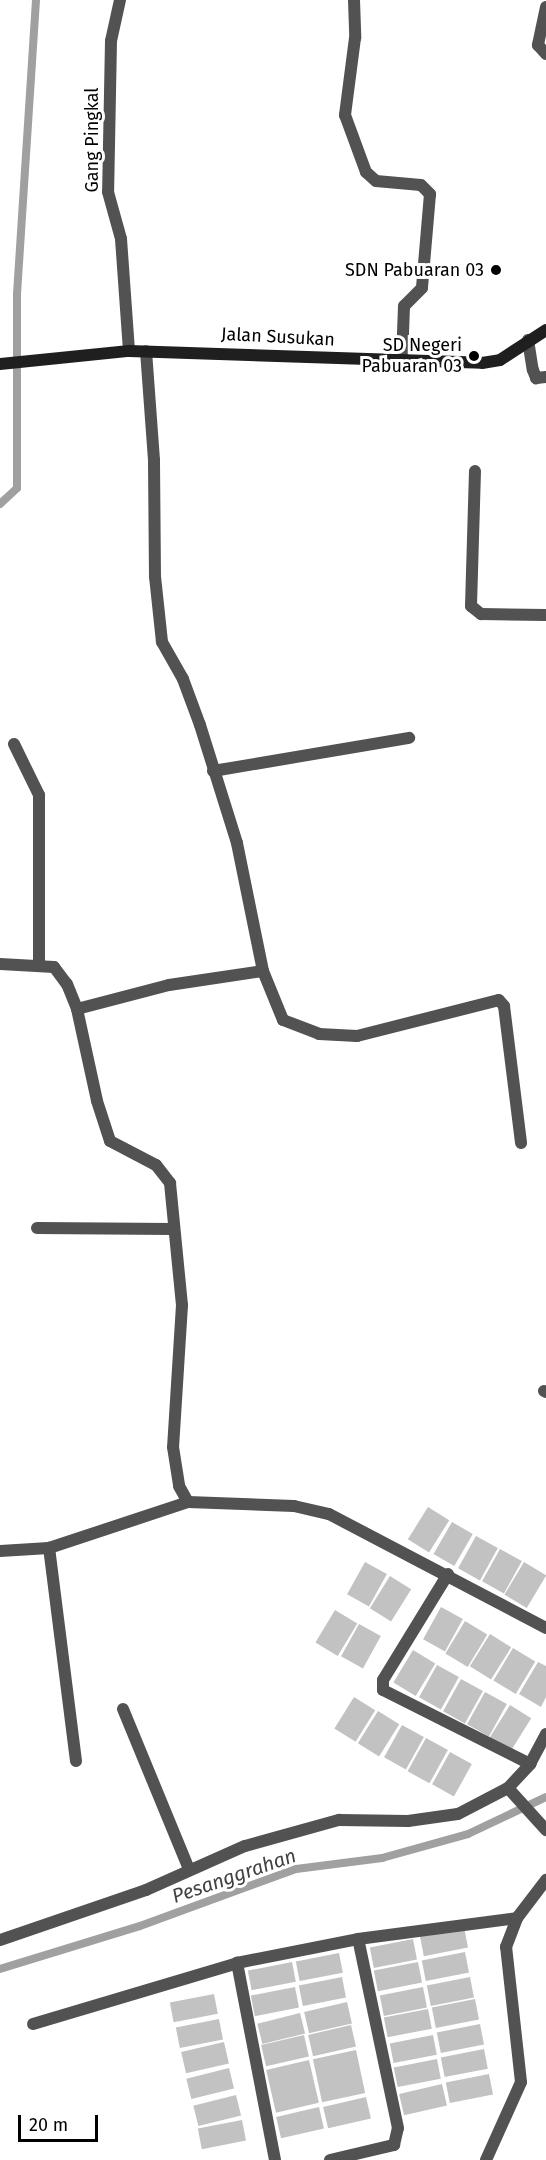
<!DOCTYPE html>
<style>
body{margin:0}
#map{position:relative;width:546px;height:2160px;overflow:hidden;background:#fff;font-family:"Fira Sans",sans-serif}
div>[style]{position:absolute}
.stream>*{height:8px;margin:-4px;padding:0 4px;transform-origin:4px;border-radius:4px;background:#a0a0a0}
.building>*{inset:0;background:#c2c2c2;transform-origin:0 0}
.lane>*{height:12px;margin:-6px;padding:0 6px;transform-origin:6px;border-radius:6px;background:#525252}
.street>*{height:12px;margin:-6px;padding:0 6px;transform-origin:6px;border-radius:6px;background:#525252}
.secondary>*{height:12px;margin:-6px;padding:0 6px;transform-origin:6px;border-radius:6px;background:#1f1f1f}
.dots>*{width:16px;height:16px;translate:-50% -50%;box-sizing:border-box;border:3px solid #fff;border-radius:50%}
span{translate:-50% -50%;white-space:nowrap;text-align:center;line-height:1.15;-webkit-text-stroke:6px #fff;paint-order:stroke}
.street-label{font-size:18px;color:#000}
.poi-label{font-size:18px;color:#000}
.right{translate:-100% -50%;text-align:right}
.water-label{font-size:20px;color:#414141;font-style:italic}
.scale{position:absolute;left:18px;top:2115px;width:80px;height:27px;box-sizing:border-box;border:3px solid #000;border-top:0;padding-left:8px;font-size:18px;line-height:21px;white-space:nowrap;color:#000;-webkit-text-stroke:4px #fff;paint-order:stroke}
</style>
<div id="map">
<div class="stream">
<div style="left:0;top:504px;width:23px;rotate:-43deg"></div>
<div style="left:17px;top:488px;width:194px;rotate:-90deg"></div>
<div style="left:17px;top:294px;width:295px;rotate:-86.3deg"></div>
<div style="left:0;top:1969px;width:146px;rotate:-17.1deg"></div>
<div style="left:140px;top:1926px;width:166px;rotate:-20.1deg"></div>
<div style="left:296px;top:1869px;width:87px;rotate:-7.3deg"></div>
<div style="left:382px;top:1858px;width:89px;rotate:-15.6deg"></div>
<div style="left:468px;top:1834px;width:86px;rotate:-25.4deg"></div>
</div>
<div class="building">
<div style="left:428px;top:1507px;width:25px;height:38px;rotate:32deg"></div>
<div style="left:452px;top:1522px;width:24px;height:37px;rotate:30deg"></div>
<div style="left:476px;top:1536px;width:25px;height:37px;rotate:29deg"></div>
<div style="left:500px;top:1549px;width:25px;height:37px;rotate:29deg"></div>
<div style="left:365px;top:1562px;width:25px;height:37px;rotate:29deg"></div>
<div style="left:524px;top:1562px;width:26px;height:38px;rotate:31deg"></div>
<div style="left:390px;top:1576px;width:25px;height:38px;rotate:32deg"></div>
<div style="left:441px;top:1607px;width:25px;height:37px;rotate:29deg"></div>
<div style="left:335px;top:1610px;width:26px;height:38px;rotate:31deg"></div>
<div style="left:465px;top:1621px;width:26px;height:38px;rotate:31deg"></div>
<div style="left:359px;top:1624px;width:25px;height:37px;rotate:29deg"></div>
<div style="left:490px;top:1634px;width:25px;height:38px;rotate:32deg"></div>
<div style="left:513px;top:1648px;width:26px;height:38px;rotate:31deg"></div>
<div style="left:413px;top:1650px;width:26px;height:38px;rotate:31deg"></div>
<div style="clip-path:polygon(538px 1662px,546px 1666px,546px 1697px,541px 1707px,519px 1694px)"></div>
<div style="left:437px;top:1665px;width:25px;height:37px;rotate:29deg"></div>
<div style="left:461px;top:1679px;width:25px;height:37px;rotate:29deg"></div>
<div style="left:485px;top:1692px;width:25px;height:37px;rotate:29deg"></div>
<div style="left:354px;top:1697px;width:25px;height:37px;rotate:32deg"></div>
<div style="left:510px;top:1705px;width:25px;height:38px;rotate:32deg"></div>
<div style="left:378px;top:1711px;width:25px;height:38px;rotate:32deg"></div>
<div style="left:402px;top:1725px;width:25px;height:37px;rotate:29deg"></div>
<div style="left:426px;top:1738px;width:25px;height:38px;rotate:29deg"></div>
<div style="left:450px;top:1752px;width:25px;height:37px;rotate:29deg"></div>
<div style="left:464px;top:1927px;width:21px;height:45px;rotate:79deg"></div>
<div style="left:413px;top:1939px;width:21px;height:44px;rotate:79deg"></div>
<div style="left:465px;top:1952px;width:21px;height:44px;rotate:79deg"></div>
<div style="left:339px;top:1953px;width:20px;height:44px;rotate:79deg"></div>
<div style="left:292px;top:1962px;width:20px;height:45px;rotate:79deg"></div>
<div style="left:418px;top:1962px;width:21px;height:45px;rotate:79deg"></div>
<div style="left:342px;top:1977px;width:21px;height:44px;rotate:79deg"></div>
<div style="left:470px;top:1977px;width:21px;height:44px;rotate:79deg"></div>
<div style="left:295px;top:1987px;width:21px;height:45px;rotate:79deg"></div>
<div style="left:423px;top:1987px;width:21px;height:44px;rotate:79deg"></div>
<div style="left:214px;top:1994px;width:20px;height:45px;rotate:79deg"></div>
<div style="left:475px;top:1999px;width:21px;height:44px;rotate:79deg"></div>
<div style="left:347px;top:2002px;width:22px;height:44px;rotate:77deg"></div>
<div style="left:428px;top:2009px;width:20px;height:45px;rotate:79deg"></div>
<div style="left:300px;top:2013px;width:21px;height:44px;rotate:76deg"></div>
<div style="left:219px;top:2019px;width:21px;height:44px;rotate:79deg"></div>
<div style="left:480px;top:2024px;width:21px;height:44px;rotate:79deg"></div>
<div style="left:351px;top:2025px;width:22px;height:44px;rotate:77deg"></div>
<div style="left:304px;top:2035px;width:22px;height:44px;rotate:77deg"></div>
<div style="left:433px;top:2035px;width:20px;height:44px;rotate:79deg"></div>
<div style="left:224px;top:2042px;width:22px;height:44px;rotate:77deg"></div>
<div style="left:484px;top:2049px;width:20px;height:44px;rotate:79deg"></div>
<div style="left:356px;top:2050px;width:44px;height:44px;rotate:78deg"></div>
<div style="left:437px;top:2059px;width:20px;height:44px;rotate:79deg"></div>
<div style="left:309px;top:2060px;width:44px;height:44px;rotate:77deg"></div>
<div style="left:229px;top:2068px;width:21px;height:44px;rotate:76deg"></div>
<div style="left:489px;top:2074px;width:21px;height:44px;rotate:79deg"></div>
<div style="left:442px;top:2084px;width:22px;height:44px;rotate:77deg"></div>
<div style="left:236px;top:2095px;width:21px;height:44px;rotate:76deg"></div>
<div style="left:366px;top:2097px;width:22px;height:44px;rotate:77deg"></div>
<div style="left:319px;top:2107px;width:22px;height:44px;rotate:77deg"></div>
<div style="left:242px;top:2120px;width:21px;height:45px;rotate:79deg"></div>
</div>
<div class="lane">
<div style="left:120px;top:0;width:42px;rotate:102.4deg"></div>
<div style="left:111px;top:41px;width:151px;rotate:91.1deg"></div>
<div style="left:108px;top:192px;width:49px;rotate:74.5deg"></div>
<div style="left:121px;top:239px;width:112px;rotate:85.9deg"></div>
</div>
<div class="street">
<div style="left:354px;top:0;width:38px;rotate:88deg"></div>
<div style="left:355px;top:38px;width:78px;rotate:97.4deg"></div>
<div style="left:345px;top:115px;width:61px;rotate:69.8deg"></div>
<div style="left:366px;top:172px;width:13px;rotate:42deg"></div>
<div style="left:376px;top:181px;width:45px;rotate:5.1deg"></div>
<div style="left:421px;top:185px;width:13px;rotate:45deg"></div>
<div style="left:430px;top:194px;width:94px;rotate:94.9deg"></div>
<div style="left:422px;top:288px;width:25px;rotate:135deg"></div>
<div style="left:404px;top:306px;width:55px;rotate:92.1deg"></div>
<div style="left:546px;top:7px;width:39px;rotate:102deg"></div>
<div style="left:538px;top:45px;width:12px;rotate:48deg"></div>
<div style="left:528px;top:340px;width:30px;rotate:81deg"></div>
<div style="left:533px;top:370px;width:9px;rotate:69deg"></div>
<div style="left:536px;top:378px;width:10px;rotate:-6deg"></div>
<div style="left:475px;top:471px;width:135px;rotate:91.7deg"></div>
<div style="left:471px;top:606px;width:13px;rotate:39deg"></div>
<div style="left:481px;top:614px;width:65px;rotate:0.9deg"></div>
<div style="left:14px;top:744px;width:57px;rotate:63.9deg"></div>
<div style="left:39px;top:795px;width:169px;rotate:90deg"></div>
<div style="left:213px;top:771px;width:199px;rotate:-9.6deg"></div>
<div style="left:0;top:964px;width:54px;rotate:3.2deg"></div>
<div style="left:54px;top:967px;width:21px;rotate:53deg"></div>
<div style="left:67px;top:984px;width:27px;rotate:68deg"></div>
<div style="left:77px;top:1009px;width:94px;rotate:77.7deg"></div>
<div style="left:97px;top:1101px;width:42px;rotate:72deg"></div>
<div style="left:110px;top:1141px;width:52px;rotate:27.6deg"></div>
<div style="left:156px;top:1165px;width:23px;rotate:52deg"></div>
<div style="left:170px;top:1183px;width:123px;rotate:84.4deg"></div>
<div style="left:182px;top:1305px;width:142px;rotate:93.6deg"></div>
<div style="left:173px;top:1447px;width:39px;rotate:81deg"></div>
<div style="left:179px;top:1486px;width:18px;rotate:61deg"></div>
<div style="left:263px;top:971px;width:53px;rotate:67.8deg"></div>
<div style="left:283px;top:1020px;width:39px;rotate:21deg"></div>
<div style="left:319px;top:1034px;width:38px;rotate:3deg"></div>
<div style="left:357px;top:1036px;width:146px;rotate:-14.2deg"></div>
<div style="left:499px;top:1000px;width:8px;rotate:50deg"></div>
<div style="left:504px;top:1006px;width:138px;rotate:82.9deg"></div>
<div style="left:77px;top:1009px;width:95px;rotate:-14.6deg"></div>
<div style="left:169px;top:985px;width:95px;rotate:-8.5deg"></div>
<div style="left:263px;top:971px;width:131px;rotate:-101.5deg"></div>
<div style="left:237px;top:843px;width:124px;rotate:-107.4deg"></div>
<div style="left:200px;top:725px;width:49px;rotate:-110.3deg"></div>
<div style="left:183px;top:679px;width:43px;rotate:-119.6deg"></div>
<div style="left:162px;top:642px;width:65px;rotate:-96.1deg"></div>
<div style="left:155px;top:577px;width:117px;rotate:-90.5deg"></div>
<div style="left:154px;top:460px;width:109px;rotate:-94.2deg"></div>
<div style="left:37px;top:1228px;width:136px;rotate:0.4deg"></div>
<div style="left:544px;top:1391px;width:2px;rotate:27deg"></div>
<div style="left:0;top:1551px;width:49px;rotate:-3.5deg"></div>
<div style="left:448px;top:1574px;width:124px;rotate:121.5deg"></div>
<div style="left:383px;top:1680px;width:10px;rotate:90deg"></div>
<div style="left:383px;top:1690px;width:165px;rotate:26.7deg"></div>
<div style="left:123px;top:1709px;width:173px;rotate:67.6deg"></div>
<div style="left:76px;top:1761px;width:215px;rotate:-97.2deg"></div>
<div style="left:49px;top:1548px;width:146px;rotate:-18.3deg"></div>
<div style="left:188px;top:1502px;width:106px;rotate:2.2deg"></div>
<div style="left:294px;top:1506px;width:36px;rotate:13deg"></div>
<div style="left:329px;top:1514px;width:245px;rotate:27.7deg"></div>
<div style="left:508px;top:1788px;width:57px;rotate:47.9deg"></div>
<div style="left:0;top:1940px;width:154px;rotate:-18.9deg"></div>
<div style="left:146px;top:1890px;width:108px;rotate:-24deg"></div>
<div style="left:245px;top:1846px;width:98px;rotate:-15.5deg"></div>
<div style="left:339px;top:1820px;width:69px;rotate:0.8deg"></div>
<div style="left:408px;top:1821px;width:50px;rotate:-8deg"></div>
<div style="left:458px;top:1814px;width:56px;rotate:-27.5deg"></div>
<div style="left:508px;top:1788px;width:33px;rotate:-47deg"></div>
<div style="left:530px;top:1764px;width:34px;rotate:-62deg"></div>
<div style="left:33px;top:2024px;width:213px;rotate:-16.6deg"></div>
<div style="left:275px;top:2160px;width:201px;rotate:-100.9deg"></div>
<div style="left:237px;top:1963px;width:123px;rotate:-11.2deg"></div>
<div style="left:358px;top:1939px;width:160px;rotate:-7.5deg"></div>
<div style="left:330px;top:2160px;width:66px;rotate:-13.2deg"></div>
<div style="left:394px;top:2145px;width:17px;rotate:-77deg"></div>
<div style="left:398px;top:2128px;width:193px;rotate:-101.9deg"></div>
<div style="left:486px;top:2160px;width:85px;rotate:-65.8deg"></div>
<div style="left:521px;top:2082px;width:136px;rotate:-96.3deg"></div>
<div style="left:506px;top:1947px;width:31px;rotate:-69deg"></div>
<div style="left:517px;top:1918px;width:48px;rotate:-52.7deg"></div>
</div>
<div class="secondary">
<div style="left:0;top:364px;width:130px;rotate:-5.8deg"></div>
<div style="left:129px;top:351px;width:353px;rotate:1.9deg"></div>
<div style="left:482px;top:363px;width:18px;rotate:-9deg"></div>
<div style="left:500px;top:360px;width:55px;rotate:-33.1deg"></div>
</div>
<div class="dots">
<div style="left:496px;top:270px;background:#000"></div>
<div style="left:474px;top:356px;background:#000"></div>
</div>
<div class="street-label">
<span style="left:92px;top:140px;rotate:-90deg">Gang Pingkal</span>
<span style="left:278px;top:337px;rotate:3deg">Jalan Susukan</span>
</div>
<div class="poi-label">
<span class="right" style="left:484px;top:270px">SDN Pabuaran 03</span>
<span class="right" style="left:462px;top:356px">SD Negeri<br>Pabuaran 03</span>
</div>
<div class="water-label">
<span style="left:234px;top:1876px;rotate:-19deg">Pesanggrahan</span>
</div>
<div class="scale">20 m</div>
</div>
